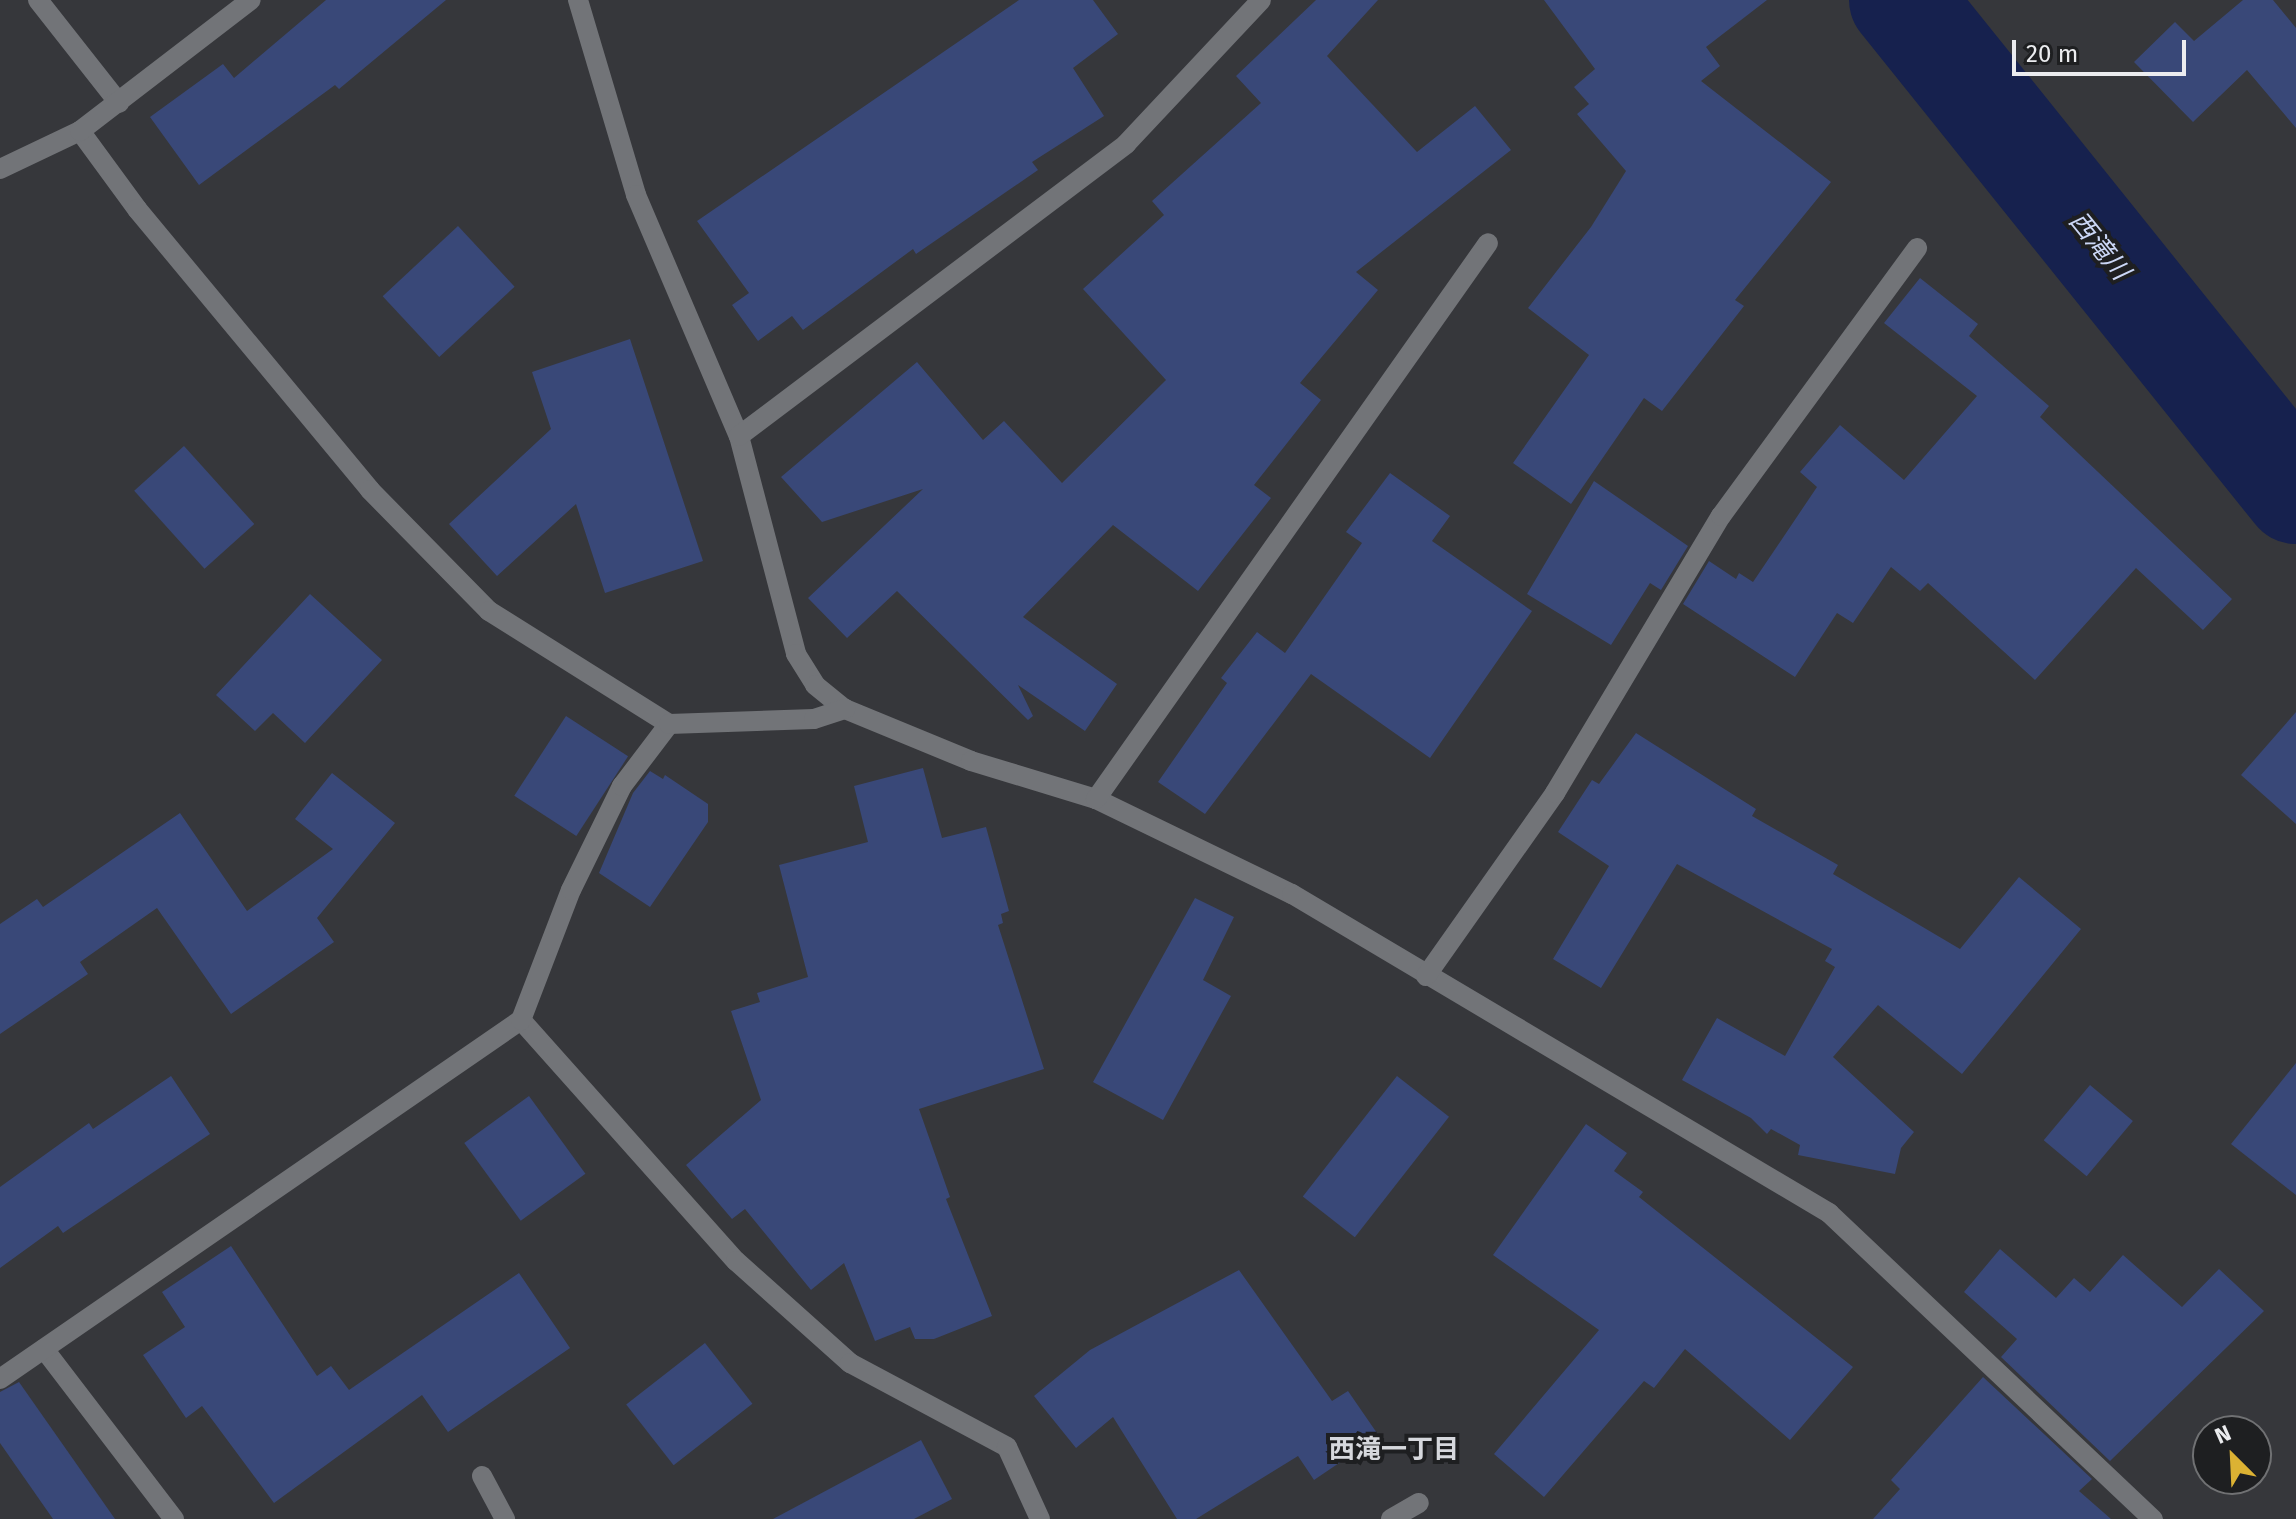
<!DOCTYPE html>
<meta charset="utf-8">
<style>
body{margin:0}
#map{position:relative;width:2296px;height:1519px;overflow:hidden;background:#36373b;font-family:"Fira Sans","Noto Sans JP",sans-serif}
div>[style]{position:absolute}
.river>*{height:104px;margin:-52px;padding:0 52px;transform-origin:52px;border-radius:52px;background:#16214e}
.building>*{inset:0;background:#394878;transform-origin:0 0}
.minor>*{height:20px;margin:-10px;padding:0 10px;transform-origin:10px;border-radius:10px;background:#727478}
span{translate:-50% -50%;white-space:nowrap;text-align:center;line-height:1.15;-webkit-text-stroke:8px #1e1f21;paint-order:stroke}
.water-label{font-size:26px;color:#cbd7f6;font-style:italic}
.neighbourhood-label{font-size:26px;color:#d6d8dd;font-weight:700}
.north{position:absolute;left:2192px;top:1415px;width:80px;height:80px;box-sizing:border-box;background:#1e1f21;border:2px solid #707173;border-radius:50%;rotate:336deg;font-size:22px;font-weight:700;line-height:32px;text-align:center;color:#ebecef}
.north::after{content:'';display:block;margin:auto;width:28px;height:36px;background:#dcb233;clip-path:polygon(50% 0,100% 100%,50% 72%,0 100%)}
.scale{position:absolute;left:2012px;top:40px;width:174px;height:36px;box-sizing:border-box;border:4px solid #ebecef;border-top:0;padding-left:10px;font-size:24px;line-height:28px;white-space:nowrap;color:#ebecef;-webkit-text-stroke:6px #1e1f21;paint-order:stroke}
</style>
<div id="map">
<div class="river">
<div style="left:1901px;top:0;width:631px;rotate:51.24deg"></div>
</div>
<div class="building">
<div style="clip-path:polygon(326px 0,446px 0,339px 89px,335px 85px,199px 185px,150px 117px,223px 64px,234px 78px)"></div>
<div style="clip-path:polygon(1019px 0,1093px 0,1118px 34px,1073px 68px,1104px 116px,1032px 162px,1038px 170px,916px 254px,913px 249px,803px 330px,792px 316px,758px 341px,732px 305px,749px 293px,697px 221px)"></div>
<div style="clip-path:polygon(1316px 0,1378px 0,1327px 56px,1417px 152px,1475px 106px,1511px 150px,1356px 272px,1378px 290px,1300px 383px,1321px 400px,1254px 485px,1271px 498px,1198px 591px,1113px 525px,1023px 617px,1117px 684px,1085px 731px,1018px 685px,1033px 716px,1028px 720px,897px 591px,847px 638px,808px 598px,923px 489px,822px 522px,781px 477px,917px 362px,983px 440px,1004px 421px,1062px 483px,1166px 380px,1083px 289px,1164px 215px,1152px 201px,1261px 103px,1236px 76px)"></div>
<div style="clip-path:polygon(1544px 0,1767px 0,1706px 47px,1720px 66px,1701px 81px,1831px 182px,1735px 300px,1744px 306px,1662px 411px,1644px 398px,1571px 504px,1513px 463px,1589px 355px,1528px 308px,1591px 227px,1626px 171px,1577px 114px,1589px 104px,1574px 87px,1595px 69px)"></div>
<div style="clip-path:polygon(2243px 0,2273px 0,2296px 28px,2296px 128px,2247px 70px,2193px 122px,2134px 62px,2175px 22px,2194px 41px)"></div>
<div style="left:458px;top:226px;width:83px;height:103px;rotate:47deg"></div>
<div style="clip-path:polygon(1920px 278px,1978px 324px,1969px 336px,2049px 406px,2040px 417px,2232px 599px,2203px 630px,2136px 568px,2035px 680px,1928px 583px,1920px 591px,1891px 567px,1853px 623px,1837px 613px,1795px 677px,1683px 604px,1709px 561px,1736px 579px,1739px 573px,1753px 582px,1817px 487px,1800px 472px,1840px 425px,1904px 480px,1977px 396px,1884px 323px)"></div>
<div style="clip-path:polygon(630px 339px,703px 561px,605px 593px,576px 504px,497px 576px,449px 524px,551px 429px,532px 372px)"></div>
<div style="left:184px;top:446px;width:105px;height:67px;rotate:48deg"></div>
<div style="clip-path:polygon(1390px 473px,1450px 516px,1432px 541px,1532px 611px,1430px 758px,1311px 674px,1205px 814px,1158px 782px,1227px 683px,1221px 678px,1257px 632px,1285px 653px,1362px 543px,1346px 532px)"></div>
<div style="clip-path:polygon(1594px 481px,1688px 546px,1661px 590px,1650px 583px,1611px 645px,1527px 594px)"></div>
<div style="clip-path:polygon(310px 594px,382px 660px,305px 743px,273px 713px,255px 731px,216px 695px)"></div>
<div style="clip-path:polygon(2296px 712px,2296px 824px,2241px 775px)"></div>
<div style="left:566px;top:716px;width:74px;height:95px;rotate:33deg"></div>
<div style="clip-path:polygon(1636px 733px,1756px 809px,1752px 816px,1838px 865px,1833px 874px,1960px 949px,2019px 877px,2081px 929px,1962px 1074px,1878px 1005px,1833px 1057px,1914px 1132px,1901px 1148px,1895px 1174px,1798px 1155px,1800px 1145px,1771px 1129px,1767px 1134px,1751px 1118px,1682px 1080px,1717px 1018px,1785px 1056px,1835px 967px,1825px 961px,1832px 949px,1677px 864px,1601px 988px,1553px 959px,1609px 866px,1558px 832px,1592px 780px,1599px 784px)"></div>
<div style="clip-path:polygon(923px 768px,942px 838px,986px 827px,1009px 911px,1001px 914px,1003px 923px,998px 925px,1044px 1069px,919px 1109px,950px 1197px,946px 1199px,992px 1316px,934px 1339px,915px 1339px,910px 1327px,875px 1341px,844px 1263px,811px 1290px,745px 1209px,732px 1219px,686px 1165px,761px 1100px,731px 1011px,760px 1002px,757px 993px,808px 977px,779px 865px,868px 842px,854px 786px)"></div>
<div style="clip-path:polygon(650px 771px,663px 779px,665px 775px,708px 804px,708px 822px,650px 907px,599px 873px,633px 793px)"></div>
<div style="clip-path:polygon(332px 773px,395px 823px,317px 918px,334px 942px,231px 1014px,157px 908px,80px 962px,88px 974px,0 1034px,0 924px,37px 899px,43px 907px,180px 813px,247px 911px,333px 849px,295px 819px)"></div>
<div style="clip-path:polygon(1195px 898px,1234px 917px,1203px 980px,1231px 996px,1163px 1120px,1093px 1082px)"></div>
<div style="clip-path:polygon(2296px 1063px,2296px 1195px,2231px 1144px)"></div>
<div style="clip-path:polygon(171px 1076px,210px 1134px,63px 1233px,58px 1226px,0 1268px,0 1187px,89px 1123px,93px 1129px)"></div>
<div style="left:1397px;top:1076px;width:66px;height:153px;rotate:38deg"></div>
<div style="left:2090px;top:1085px;width:56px;height:72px;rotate:40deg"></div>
<div style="left:529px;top:1096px;width:96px;height:80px;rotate:54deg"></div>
<div style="clip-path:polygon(1586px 1124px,1627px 1153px,1614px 1171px,1643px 1192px,1639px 1197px,1853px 1367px,1790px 1440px,1685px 1349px,1654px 1388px,1644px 1381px,1544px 1497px,1494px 1454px,1599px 1330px,1493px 1255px)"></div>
<div style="clip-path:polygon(231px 1246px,317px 1376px,331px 1366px,349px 1390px,519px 1273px,570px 1348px,448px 1432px,422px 1395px,274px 1503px,202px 1406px,186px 1418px,143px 1355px,185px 1327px,162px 1292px)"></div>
<div style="clip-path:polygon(2000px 1249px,2056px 1298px,2074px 1278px,2090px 1292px,2123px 1255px,2182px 1307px,2219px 1269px,2264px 1311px,2110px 1461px,2001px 1357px,2017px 1339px,1964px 1292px)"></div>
<div style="clip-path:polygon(1239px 1270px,1332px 1401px,1348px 1391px,1379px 1436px,1314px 1480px,1298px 1456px,1196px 1519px,1177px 1519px,1113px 1417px,1076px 1448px,1034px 1396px,1090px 1350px)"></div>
<div style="left:705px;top:1343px;width:77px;height:100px;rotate:52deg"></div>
<div style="clip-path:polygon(1983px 1377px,2092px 1479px,2079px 1491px,2111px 1519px,1873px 1519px,1900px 1489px,1891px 1480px)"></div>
<div style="clip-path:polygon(19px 1382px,115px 1519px,53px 1519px,0 1443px,0 1392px)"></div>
<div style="clip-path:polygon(921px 1440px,952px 1499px,914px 1519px,773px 1519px)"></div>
</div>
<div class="minor">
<div style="left:38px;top:0;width:131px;rotate:51.8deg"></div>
<div style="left:578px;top:0;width:203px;rotate:73.4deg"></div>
<div style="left:636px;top:195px;width:262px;rotate:66.9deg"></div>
<div style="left:739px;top:436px;width:225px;rotate:75.3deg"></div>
<div style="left:796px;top:654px;width:36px;rotate:58deg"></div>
<div style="left:815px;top:685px;width:38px;rotate:39deg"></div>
<div style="left:845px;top:709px;width:136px;rotate:22.4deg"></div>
<div style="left:971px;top:761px;width:131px;rotate:16.9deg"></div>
<div style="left:1096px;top:799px;width:218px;rotate:25.9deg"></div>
<div style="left:1292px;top:894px;width:625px;rotate:30.71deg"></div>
<div style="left:1829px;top:1213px;width:446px;rotate:43.4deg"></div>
<div style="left:80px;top:131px;width:97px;rotate:53.8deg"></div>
<div style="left:137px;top:209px;width:365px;rotate:50.3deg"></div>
<div style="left:370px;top:490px;width:170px;rotate:45.5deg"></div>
<div style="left:489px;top:611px;width:213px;rotate:32.1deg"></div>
<div style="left:0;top:169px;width:89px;rotate:-25.4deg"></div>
<div style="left:80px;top:131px;width:215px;rotate:-37.5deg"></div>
<div style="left:739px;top:436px;width:485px;rotate:-37deg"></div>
<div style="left:1126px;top:144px;width:197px;rotate:-46.8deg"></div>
<div style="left:1096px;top:799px;width:680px;rotate:-54.81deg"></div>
<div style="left:1426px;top:976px;width:224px;rotate:-54.8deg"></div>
<div style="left:1555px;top:793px;width:323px;rotate:-59.1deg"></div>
<div style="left:1721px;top:516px;width:332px;rotate:-53.8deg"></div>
<div style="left:521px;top:1020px;width:323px;rotate:48.3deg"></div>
<div style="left:736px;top:1261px;width:153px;rotate:41.8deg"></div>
<div style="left:850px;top:1363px;width:178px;rotate:28.1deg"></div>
<div style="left:1007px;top:1447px;width:79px;rotate:65.4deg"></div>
<div style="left:44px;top:1349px;width:214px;rotate:52.6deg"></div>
<div style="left:0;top:1379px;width:633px;rotate:-34.57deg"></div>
<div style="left:521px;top:1020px;width:139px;rotate:-69deg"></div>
<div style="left:571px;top:890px;width:116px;rotate:-63.9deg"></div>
<div style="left:622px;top:786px;width:78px;rotate:-52.8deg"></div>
<div style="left:669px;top:724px;width:145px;rotate:-2deg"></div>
<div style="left:814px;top:719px;width:33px;rotate:-18deg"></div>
<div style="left:482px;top:1476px;width:49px;rotate:61.9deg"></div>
<div style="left:1391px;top:1519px;width:32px;rotate:-30deg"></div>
</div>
<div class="water-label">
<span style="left:2099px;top:246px;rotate:51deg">西滝川</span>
</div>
<div class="neighbourhood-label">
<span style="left:1394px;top:1450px">西滝一丁目</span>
</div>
<div class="north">N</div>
<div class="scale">20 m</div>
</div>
